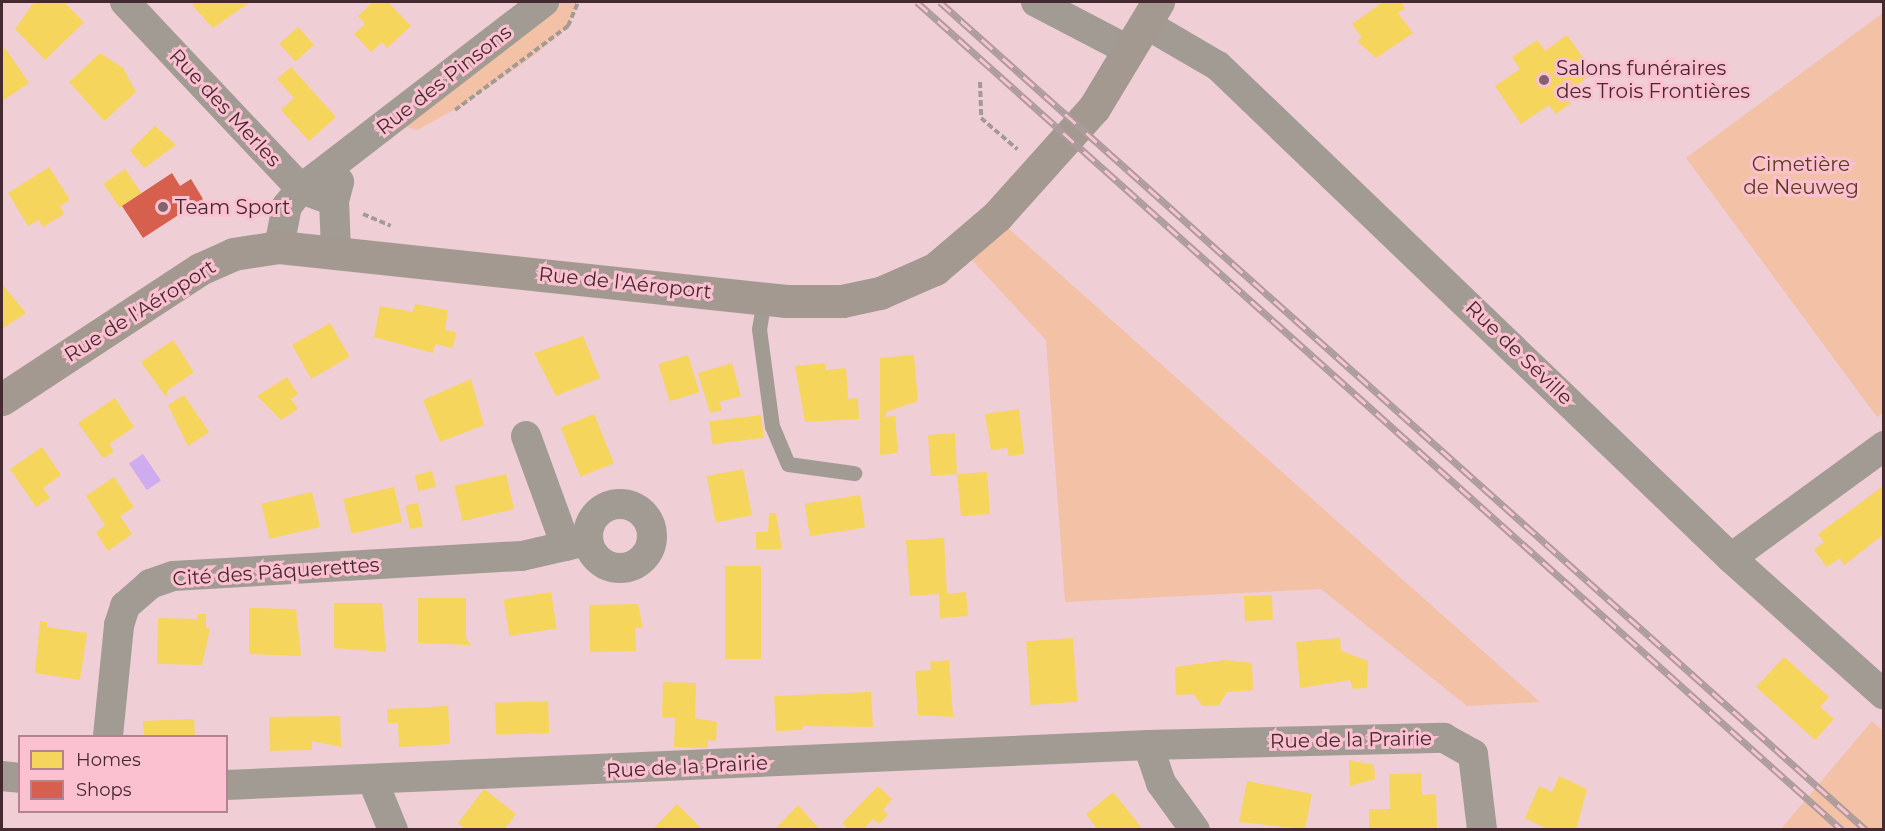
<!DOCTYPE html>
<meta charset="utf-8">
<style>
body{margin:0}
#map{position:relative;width:1885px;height:831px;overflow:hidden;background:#efced6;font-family:Montserrat,sans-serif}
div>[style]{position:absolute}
.green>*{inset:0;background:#f3c1a6}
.water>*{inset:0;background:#cfabf0;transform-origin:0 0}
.homes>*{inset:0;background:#f6d55c;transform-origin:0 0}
.shops>*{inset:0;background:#d6604d}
.path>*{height:4px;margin-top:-2px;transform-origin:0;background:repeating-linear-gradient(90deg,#a29a95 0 6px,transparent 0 9px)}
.service>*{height:15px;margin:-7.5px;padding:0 7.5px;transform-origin:7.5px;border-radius:7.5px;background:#a19b93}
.minor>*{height:30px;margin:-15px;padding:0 15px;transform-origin:15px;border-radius:15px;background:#a19b93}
.minor>.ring{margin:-15px;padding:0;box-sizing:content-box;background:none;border:30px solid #a19b93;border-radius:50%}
.secondary>*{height:33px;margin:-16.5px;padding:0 16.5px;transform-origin:16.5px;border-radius:16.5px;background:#a39991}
.rail>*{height:7px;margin-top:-3.5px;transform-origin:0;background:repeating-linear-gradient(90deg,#fcc1d0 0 14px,#ac9b9b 0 28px);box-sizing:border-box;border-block:2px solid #ac9b9b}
.dots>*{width:16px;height:16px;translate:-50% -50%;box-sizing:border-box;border:3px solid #fcc1d0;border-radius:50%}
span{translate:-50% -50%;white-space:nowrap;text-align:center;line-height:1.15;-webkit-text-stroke:6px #fcc1d0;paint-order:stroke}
.poi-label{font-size:20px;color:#452931}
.left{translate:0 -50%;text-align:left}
.street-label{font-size:20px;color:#452931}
.park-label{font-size:20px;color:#5d3a1a}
.frame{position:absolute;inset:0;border:3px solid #452931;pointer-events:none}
.legend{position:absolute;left:18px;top:735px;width:210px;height:78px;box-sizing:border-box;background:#fcc1d0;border:2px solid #b38490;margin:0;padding:8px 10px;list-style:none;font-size:18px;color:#452931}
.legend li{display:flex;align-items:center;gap:12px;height:30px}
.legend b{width:30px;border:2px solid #b38490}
</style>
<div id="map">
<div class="green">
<div style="clip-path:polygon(561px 2px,578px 2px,568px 26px,536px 54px,463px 105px,417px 130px,403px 126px)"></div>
<div style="clip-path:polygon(1883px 13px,1884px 412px,1877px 417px,1686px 158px)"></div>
<div style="clip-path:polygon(1006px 226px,1540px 702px,1467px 706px,1321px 589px,1065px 602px,1046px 340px,970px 258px)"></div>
<div style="clip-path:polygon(1872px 721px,1883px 731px,1883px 829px,1781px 829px)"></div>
</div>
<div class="water">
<div style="left:143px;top:454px;width:32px;height:17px;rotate:56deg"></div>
</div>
<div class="homes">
<div style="clip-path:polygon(34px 2px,64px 2px,84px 22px,45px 60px,15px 29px)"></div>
<div style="clip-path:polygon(196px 2px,250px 2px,213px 28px,192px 5px)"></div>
<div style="clip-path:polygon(373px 2px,388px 2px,411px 26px,387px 48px,382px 42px,371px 52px,354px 34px,365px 24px,358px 16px)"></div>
<div style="clip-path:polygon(1383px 2px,1401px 2px,1405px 8px,1398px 13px,1413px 33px,1376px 58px,1357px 41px,1362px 38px,1352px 24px)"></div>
<div style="left:298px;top:27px;width:24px;height:25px;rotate:48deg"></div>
<div style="clip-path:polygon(1567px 35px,1594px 73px,1564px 94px,1571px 103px,1556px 114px,1549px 105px,1521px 124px,1495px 86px,1520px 69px,1512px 57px,1537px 40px,1545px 51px)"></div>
<div style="clip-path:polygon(5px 48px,29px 83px,2px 101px,2px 50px)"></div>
<div style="clip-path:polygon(100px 53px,123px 68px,136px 92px,104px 121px,69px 82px)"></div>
<div style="clip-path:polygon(291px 67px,336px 117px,309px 141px,281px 110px,294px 98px,277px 79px)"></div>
<div style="clip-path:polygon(155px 126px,176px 145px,144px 168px,130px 150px)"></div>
<div style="clip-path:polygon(49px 167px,70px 200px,60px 206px,64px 214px,43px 227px,39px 220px,28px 226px,8px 193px)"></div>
<div style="left:125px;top:169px;width:29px;height:26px;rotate:56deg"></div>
<div style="clip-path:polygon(2px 284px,26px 313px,2px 329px)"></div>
<div style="clip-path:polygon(415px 304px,448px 310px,445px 330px,456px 332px,453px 348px,435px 344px,433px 353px,374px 337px,380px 306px,413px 312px)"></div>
<div style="left:330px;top:323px;width:39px;height:44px;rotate:60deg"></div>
<div style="clip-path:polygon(583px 336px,600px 378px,556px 396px,534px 353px)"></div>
<div style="clip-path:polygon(173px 340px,194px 372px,168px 390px,166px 397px,141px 362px)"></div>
<div style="left:688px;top:355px;width:39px;height:31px;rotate:73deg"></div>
<div style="clip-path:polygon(914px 355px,918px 401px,886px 412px,886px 417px,895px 416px,898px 453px,880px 455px,880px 358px)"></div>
<div style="clip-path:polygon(732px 363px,741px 396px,719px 402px,722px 410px,710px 413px,698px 373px)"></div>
<div style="clip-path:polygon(825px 363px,826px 370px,846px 368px,848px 399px,858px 398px,859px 419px,805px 422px,795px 366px)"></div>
<div style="clip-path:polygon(287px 377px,298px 394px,291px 399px,298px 409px,281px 420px,257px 396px)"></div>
<div style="clip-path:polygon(471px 379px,484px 425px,440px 442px,423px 400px)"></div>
<div style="clip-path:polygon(184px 395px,209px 432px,188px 446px,168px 405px)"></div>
<div style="clip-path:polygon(115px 398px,134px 427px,109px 444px,114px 452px,103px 458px,78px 423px)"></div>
<div style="clip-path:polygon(1019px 409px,1024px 454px,1009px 456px,1007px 448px,991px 450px,985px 414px)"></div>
<div style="left:594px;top:414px;width:53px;height:36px;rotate:68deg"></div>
<div style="left:761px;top:415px;width:23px;height:52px;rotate:83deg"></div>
<div style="clip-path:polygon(955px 433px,957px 474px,987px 472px,990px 514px,961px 516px,957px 474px,931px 476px,928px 435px)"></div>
<div style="clip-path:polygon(42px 447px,61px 475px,43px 488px,50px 498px,36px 507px,10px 469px)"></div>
<div style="left:743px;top:469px;width:47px;height:37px;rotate:79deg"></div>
<div style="left:432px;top:471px;width:16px;height:18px;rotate:76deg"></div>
<div style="left:506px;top:474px;width:36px;height:53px;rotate:77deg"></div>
<div style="clip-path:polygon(114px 477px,134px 507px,120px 516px,132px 534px,108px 551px,96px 533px,105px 525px,86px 496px)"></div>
<div style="left:394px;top:487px;width:36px;height:52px;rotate:77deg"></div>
<div style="clip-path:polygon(1882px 487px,1884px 534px,1844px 565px,1840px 558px,1827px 567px,1814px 550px,1824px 542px,1818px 534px)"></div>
<div style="left:312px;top:492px;width:36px;height:52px;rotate:77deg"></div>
<div style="left:860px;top:495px;width:33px;height:56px;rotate:81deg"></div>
<div style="left:418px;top:503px;width:24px;height:13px;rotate:78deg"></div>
<div style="clip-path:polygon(769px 513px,776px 513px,782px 549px,756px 549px,756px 532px,768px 532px)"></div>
<div style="clip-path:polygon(944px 538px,947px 594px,966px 592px,968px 616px,940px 618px,939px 594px,910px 596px,906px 540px)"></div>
<div style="left:725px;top:566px;width:36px;height:93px"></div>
<div style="left:551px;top:592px;width:37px;height:48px;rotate:81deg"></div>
<div style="left:1272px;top:595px;width:25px;height:28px;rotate:88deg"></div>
<div style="clip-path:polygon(418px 598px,466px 598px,466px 638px,471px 645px,418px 643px)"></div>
<div style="clip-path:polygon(334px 603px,382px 603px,386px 652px,334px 648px)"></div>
<div style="clip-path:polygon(638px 604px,643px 628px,635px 628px,636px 651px,590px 652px,589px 605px)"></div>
<div style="clip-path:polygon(249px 608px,296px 609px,301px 656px,249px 654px)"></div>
<div style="clip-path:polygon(198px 614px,206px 614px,206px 628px,210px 628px,202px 665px,157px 664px,158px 618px,197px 619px)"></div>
<div style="clip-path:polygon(40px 621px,47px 622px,47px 627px,87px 633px,80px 680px,35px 673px)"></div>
<div style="left:1073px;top:638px;width:64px;height:47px;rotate:86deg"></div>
<div style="clip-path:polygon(1340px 638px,1341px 651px,1368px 661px,1367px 688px,1353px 689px,1350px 680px,1300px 688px,1296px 642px)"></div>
<div style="clip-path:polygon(1784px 657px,1829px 697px,1820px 707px,1834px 719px,1815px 740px,1756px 687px)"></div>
<div style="clip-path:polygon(949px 660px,953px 717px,918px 715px,915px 671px,931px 670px,930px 662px)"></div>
<div style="clip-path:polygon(1225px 660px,1252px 663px,1253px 690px,1227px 692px,1219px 705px,1203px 706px,1193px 694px,1176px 695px,1175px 667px)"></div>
<div style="clip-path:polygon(663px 682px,696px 683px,695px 718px,717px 722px,716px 741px,708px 740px,707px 748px,674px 747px,675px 718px,662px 717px)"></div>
<div style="clip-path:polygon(871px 692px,873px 727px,803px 726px,802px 730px,776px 731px,774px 696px)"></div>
<div style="left:548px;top:701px;width:32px;height:53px;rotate:88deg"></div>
<div style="clip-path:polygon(448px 706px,450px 744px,399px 747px,398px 723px,388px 723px,387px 709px)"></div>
<div style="clip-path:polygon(340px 716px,341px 747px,312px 741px,312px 750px,270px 751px,269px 717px)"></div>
<div style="clip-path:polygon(189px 719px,194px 719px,195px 736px,144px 736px,143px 721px)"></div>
<div style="clip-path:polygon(1349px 760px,1374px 765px,1375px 779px,1350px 786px)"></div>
<div style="clip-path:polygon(1421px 773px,1422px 795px,1436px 794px,1437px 829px,1369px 830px,1369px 809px,1390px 809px,1389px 774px)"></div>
<div style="clip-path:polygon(1559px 776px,1587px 789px,1576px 830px,1549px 830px,1525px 818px,1539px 786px,1552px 792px)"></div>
<div style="clip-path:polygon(1247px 781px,1312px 794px,1305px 829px,1239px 822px)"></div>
<div style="clip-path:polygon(878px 786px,892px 799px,883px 810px,888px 815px,879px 824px,873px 819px,863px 830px,849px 830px,842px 823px)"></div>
<div style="clip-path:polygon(484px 789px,516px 814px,504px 830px,466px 830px,458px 823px)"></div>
<div style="clip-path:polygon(1113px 792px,1130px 813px,1143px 830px,1098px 830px,1086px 814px)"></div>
<div style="clip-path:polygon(677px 804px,703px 830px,652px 830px)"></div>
<div style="clip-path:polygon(798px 805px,820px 830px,775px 830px,779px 825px)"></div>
</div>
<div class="shops">
<div style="clip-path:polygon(172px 173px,180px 186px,191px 179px,203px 199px,143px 238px,122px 206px)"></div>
</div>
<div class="path">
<div style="left:980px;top:82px;width:36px;rotate:88deg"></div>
<div style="left:981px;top:118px;width:48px;rotate:40.7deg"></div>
<div style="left:455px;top:110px;width:141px;rotate:-36.6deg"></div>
<div style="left:568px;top:26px;width:26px;rotate:-67deg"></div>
<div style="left:363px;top:214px;width:30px;rotate:23deg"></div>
</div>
<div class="service">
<div style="left:764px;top:298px;width:31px;rotate:99deg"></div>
<div style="left:759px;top:329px;width:98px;rotate:82.4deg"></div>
<div style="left:772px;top:426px;width:41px;rotate:67.2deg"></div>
<div style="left:788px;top:464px;width:67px;rotate:7.8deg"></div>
</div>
<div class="minor">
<div style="left:125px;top:2px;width:257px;rotate:46.7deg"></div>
<div style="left:301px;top:189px;width:35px;rotate:20deg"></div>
<div style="left:1036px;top:2px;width:106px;rotate:27.5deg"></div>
<div style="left:1146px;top:24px;width:83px;rotate:30.3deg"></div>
<div style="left:1218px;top:66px;width:711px;rotate:43.8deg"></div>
<div style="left:1731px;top:558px;width:205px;rotate:41.8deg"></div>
<div style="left:279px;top:247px;width:42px;rotate:-79deg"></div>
<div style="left:287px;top:206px;width:22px;rotate:-51deg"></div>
<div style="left:301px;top:189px;width:307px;rotate:-37.6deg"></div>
<div style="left:336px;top:250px;width:49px;rotate:-92.3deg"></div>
<div style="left:334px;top:201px;width:20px;rotate:-75deg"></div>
<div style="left:526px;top:436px;width:117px;rotate:70deg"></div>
<div class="ring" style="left:588px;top:504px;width:34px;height:34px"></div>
<div style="left:1731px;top:558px;width:190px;rotate:-36.2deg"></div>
<div style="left:108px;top:736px;width:112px;rotate:-84.3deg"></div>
<div style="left:119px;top:625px;width:20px;rotate:-72deg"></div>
<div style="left:125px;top:606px;width:33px;rotate:-41deg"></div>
<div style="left:150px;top:584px;width:24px;rotate:-19deg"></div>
<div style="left:173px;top:576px;width:350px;rotate:-3.3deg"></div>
<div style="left:522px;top:556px;width:67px;rotate:-13deg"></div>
<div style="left:1148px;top:745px;width:40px;rotate:71.1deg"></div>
<div style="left:1161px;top:783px;width:58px;rotate:54.1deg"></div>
<div style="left:2px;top:776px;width:18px;rotate:6deg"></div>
<div style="left:373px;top:781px;width:53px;rotate:67.8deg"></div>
<div style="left:226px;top:785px;width:923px;rotate:-2.48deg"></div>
<div style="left:1148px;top:745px;width:296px;rotate:-1.4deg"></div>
<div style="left:1444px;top:738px;width:33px;rotate:29deg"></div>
<div style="left:1473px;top:754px;width:77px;rotate:83.2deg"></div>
</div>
<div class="secondary">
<div style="left:2px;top:399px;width:237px;rotate:-33.3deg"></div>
<div style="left:200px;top:269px;width:36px;rotate:-24deg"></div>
<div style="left:233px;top:254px;width:47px;rotate:-8.7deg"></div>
<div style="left:279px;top:247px;width:510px;rotate:6.08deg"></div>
<div style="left:786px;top:301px;width:56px"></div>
<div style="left:842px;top:301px;width:39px;rotate:-12deg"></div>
<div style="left:880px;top:293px;width:60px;rotate:-23.6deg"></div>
<div style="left:935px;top:269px;width:82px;rotate:-40.5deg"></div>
<div style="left:997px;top:216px;width:145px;rotate:-48.1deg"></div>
<div style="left:1094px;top:108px;width:124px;rotate:-58.9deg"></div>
</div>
<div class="rail">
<div style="left:917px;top:2px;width:1241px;rotate:41.83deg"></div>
<div style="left:940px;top:2px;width:1242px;rotate:41.8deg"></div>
</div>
<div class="dots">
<div style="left:1544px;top:80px;background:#80636b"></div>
<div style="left:163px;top:207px;background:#80636b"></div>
</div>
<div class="poi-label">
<span class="left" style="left:1556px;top:80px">Salons funéraires<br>des Trois Frontières</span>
<span class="left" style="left:175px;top:207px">Team Sport</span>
</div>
<div class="street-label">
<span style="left:444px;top:80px;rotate:-38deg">Rue des Pinsons</span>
<span style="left:225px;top:108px;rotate:47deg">Rue des Merles</span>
<span style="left:625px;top:283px;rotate:6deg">Rue de l'Aéroport</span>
<span style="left:140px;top:311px;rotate:-32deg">Rue de l'Aéroport</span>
<span style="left:1519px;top:353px;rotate:44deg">Rue de Séville</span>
<span style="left:276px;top:572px;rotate:-4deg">Cité des Pâquerettes</span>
<span style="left:1351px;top:740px;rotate:-1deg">Rue de la Prairie</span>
<span style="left:687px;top:767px;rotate:-3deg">Rue de la Prairie</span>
</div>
<div class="park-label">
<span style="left:1801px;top:176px">Cimetière<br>de Neuweg</span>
</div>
<div class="frame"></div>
<ul class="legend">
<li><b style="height:16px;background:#f6d55c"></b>Homes</li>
<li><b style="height:16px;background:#d6604d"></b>Shops</li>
</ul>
</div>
